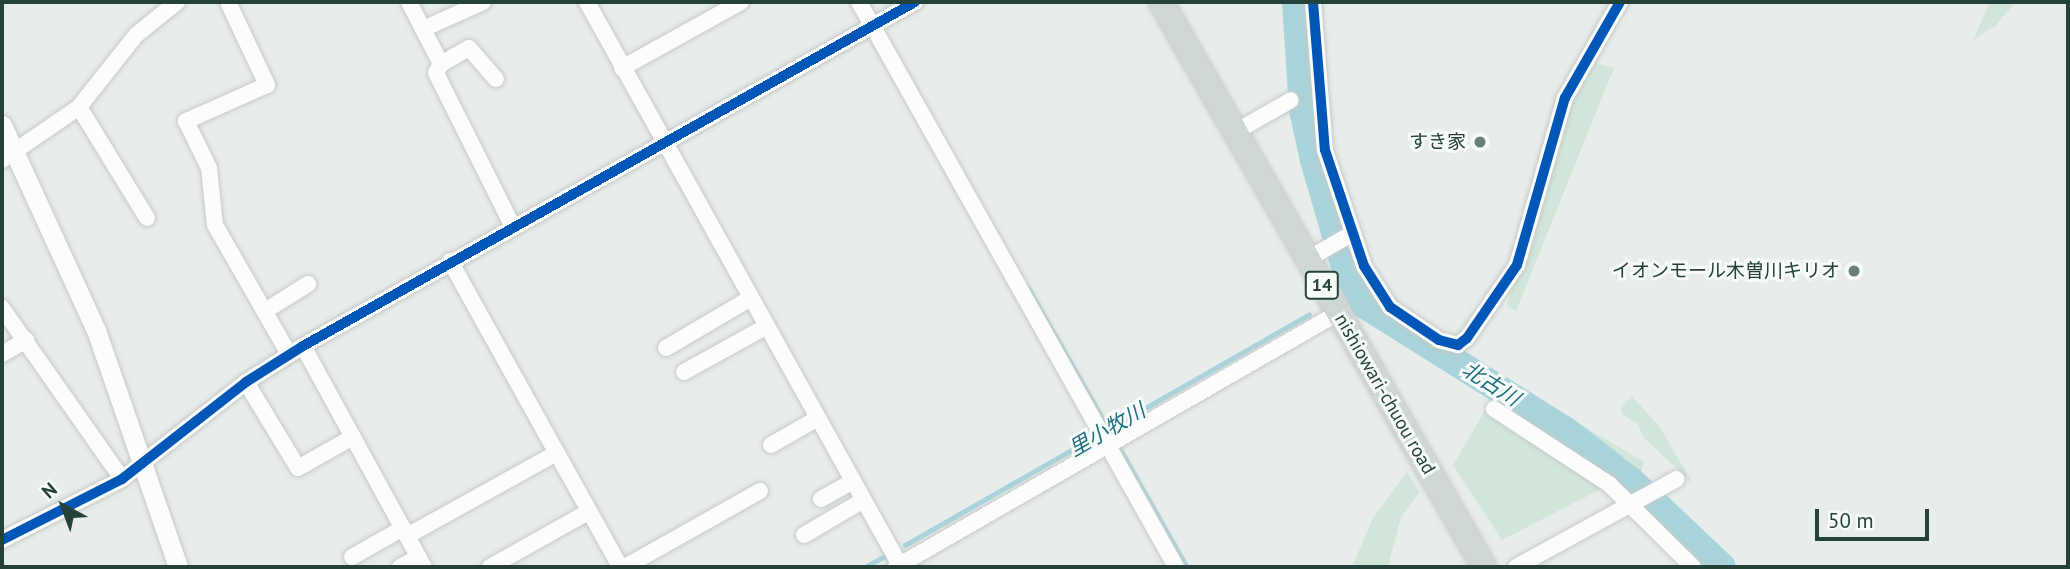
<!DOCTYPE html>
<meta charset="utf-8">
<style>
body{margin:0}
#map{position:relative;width:2070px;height:569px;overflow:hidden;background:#e8edeb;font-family:"PT Sans","Noto Sans JP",sans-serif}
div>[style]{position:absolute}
.green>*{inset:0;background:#d1e6d8}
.stream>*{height:4.5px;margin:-2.25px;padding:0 2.25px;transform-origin:2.25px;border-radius:2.25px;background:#a9d4db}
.river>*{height:28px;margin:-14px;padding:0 14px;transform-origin:14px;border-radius:14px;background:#a9d4db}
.roads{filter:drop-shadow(0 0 2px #c5cac8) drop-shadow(0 0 2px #c5cac8)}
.minor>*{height:16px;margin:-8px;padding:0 8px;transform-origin:8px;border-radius:8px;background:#fcfcfc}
.tertiary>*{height:19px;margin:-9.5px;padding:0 9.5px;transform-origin:9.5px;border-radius:9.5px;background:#fcfcfc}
.primary>*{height:24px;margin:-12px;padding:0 12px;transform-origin:12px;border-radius:12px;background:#cfd7d5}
.cycleway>*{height:10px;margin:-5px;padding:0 5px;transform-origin:5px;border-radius:5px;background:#0057b8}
.dots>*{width:19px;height:19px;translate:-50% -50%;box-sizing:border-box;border:4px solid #f7fbf9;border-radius:50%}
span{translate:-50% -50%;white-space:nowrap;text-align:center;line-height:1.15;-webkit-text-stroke:6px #f7fbf9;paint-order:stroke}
.shield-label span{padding:2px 5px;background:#f7fbf9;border:2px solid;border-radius:5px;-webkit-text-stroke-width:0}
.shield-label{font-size:18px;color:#24423a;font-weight:700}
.poi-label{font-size:19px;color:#24423a}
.right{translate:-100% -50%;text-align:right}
.street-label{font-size:19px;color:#24423a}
.water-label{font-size:21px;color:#1c6f80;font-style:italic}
.frame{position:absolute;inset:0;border:4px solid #24423a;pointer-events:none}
.north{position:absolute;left:28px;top:471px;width:70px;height:70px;-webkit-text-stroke:5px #f7fbf9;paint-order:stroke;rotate:319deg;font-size:19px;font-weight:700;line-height:28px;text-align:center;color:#24423a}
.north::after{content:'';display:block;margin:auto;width:24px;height:32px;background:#24423a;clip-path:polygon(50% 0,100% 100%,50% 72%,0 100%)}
.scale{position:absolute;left:1815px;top:509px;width:114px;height:32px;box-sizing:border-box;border:4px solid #24423a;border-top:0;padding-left:9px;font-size:21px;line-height:24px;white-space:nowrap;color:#24423a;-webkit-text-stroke:5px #f7fbf9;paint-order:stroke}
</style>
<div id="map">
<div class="green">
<div style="clip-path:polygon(1990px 2px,2016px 2px,1995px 26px,1973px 40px)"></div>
<div style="clip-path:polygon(1585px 60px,1614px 68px,1516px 311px,1507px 306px,1549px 142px)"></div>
<div style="clip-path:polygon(1521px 389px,1644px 462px,1640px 475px,1518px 395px)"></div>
<div style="clip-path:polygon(1632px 396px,1659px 426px,1694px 485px,1643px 437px,1638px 424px,1623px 415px,1620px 408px)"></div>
<div style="clip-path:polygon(1486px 409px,1605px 487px,1502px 540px,1453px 465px)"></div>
<div style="clip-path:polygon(1407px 472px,1420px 492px,1401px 517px,1388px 567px,1352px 567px,1373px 518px)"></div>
</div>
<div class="stream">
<div style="left:1028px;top:287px;width:168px;rotate:60.4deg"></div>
<div style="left:1118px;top:445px;width:140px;rotate:60.5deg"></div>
<div style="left:905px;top:545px;width:465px;rotate:-29.7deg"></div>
<div style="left:865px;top:567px;width:23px;rotate:-29deg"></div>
</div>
<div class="river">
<div style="left:1296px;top:2px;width:108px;rotate:86.3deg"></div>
<div style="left:1303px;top:110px;width:51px;rotate:77.6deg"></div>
<div style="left:1314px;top:160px;width:111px;rotate:73.8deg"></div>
<div style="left:1345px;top:267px;width:43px;rotate:62.2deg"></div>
<div style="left:1365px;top:305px;width:237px;rotate:32.1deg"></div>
<div style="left:1566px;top:431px;width:82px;rotate:37.6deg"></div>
<div style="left:1631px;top:481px;width:125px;rotate:43.4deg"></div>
</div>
<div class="roads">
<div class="minor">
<div style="left:228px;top:2px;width:92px;rotate:64.8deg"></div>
<div style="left:267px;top:85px;width:89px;rotate:156deg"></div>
<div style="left:186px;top:121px;width:52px;rotate:63.9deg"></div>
<div style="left:209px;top:168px;width:57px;rotate:84deg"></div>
<div style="left:215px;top:225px;width:149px;rotate:60.2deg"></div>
<div style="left:409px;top:2px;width:70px;rotate:62.7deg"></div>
<div style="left:441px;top:64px;width:10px;rotate:119deg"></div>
<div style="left:436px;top:73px;width:172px;rotate:63.4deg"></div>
<div style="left:587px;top:2px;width:646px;rotate:60.94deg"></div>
<div style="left:859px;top:2px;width:648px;rotate:60.7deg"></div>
<div style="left:1313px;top:2px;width:148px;rotate:85.4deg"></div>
<div style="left:1325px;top:150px;width:122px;rotate:71.4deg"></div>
<div style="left:1364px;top:266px;width:49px;rotate:57.6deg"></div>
<div style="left:1390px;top:307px;width:59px;rotate:34deg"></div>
<div style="left:1439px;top:340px;width:20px;rotate:15deg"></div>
<div style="left:1458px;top:345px;width:11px;rotate:-38deg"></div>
<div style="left:1467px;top:338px;width:88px;rotate:-55.6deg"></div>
<div style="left:1517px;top:265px;width:174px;rotate:-74deg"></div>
<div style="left:1565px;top:98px;width:111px;rotate:-60.2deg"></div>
<div style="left:423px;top:29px;width:66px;rotate:-24.2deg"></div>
<div style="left:441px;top:64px;width:32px;rotate:-30deg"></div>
<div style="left:469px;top:48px;width:41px;rotate:48.9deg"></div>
<div style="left:622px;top:68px;width:136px;rotate:-29deg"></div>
<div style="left:79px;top:107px;width:130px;rotate:58.5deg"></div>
<div style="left:1235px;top:132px;width:64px;rotate:-29.7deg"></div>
<div style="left:2px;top:160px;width:93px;rotate:-34.5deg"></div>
<div style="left:79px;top:107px;width:92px;rotate:-51.6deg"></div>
<div style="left:136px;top:35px;width:53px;rotate:-38.8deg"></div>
<div style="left:1308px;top:259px;width:52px;rotate:-30deg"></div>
<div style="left:450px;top:261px;width:350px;rotate:60.9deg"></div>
<div style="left:2px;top:308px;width:209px;rotate:54.9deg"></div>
<div style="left:265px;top:311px;width:51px;rotate:-32.1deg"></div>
<div style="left:303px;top:346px;width:252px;rotate:61.3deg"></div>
<div style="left:666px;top:348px;width:99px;rotate:-30.5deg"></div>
<div style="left:2px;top:354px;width:28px;rotate:-30deg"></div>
<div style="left:684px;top:372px;width:95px;rotate:-29deg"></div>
<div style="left:246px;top:382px;width:100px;rotate:58.8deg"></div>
<div style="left:298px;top:468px;width:63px;rotate:-29.4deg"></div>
<div style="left:1494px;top:409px;width:137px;rotate:33.1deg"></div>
<div style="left:1609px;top:484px;width:118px;rotate:44.7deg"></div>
<div style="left:771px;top:445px;width:54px;rotate:-29.9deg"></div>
<div style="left:821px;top:499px;width:37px;rotate:-29deg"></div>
<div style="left:804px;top:535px;width:69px;rotate:-30.3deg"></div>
<div style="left:407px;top:536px;width:169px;rotate:-29deg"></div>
<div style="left:2px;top:540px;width:135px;rotate:-26.9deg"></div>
<div style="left:122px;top:479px;width:157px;rotate:-38deg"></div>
<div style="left:246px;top:382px;width:67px;rotate:-32.3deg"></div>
<div style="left:303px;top:346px;width:702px;rotate:-29.34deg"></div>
<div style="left:352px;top:557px;width:59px;rotate:-29.6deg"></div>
<div style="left:400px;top:567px;width:21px;rotate:-28deg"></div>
<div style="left:490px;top:567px;width:112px;rotate:-29.3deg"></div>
<div style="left:625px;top:567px;width:155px;rotate:-29.4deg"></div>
<div style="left:896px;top:567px;width:510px;rotate:-29.88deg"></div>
<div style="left:1516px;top:567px;width:183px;rotate:-28.7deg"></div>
</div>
<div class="tertiary">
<div style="left:2px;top:125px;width:226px;rotate:65.4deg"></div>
<div style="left:96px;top:330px;width:251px;rotate:70.9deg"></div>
</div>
<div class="primary">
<div style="left:1161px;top:2px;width:651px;rotate:60.24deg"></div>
</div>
</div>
<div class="cycleway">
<div style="left:1313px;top:2px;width:148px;rotate:85.4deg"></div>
<div style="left:1325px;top:150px;width:122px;rotate:71.4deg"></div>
<div style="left:1364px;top:266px;width:49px;rotate:57.6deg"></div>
<div style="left:1390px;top:307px;width:59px;rotate:34deg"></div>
<div style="left:1439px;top:340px;width:20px;rotate:15deg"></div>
<div style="left:1458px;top:345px;width:11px;rotate:-38deg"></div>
<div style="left:1467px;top:338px;width:88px;rotate:-55.6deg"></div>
<div style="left:1517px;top:265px;width:174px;rotate:-74deg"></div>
<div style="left:1565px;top:98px;width:111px;rotate:-60.2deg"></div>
<div style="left:2px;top:540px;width:135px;rotate:-26.9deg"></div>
<div style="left:122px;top:479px;width:157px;rotate:-38deg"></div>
<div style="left:246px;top:382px;width:67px;rotate:-32.3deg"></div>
<div style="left:303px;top:346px;width:702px;rotate:-29.34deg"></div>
</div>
<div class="dots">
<div style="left:1480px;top:142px;background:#697e78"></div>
<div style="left:1854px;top:271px;background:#697e78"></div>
</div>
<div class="shield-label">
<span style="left:1322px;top:285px">14</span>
</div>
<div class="poi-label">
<span class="right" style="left:1466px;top:142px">すき家</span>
<span class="right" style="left:1840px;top:271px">イオンモール木曽川キリオ</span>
</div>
<div class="street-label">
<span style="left:1385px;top:394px;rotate:60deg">nishiowari-chuou road</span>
</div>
<div class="water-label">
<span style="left:1491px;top:384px;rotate:32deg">北古川</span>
<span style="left:1107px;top:430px;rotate:-30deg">里小牧川</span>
</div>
<div class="frame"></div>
<div class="north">N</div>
<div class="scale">50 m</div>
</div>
